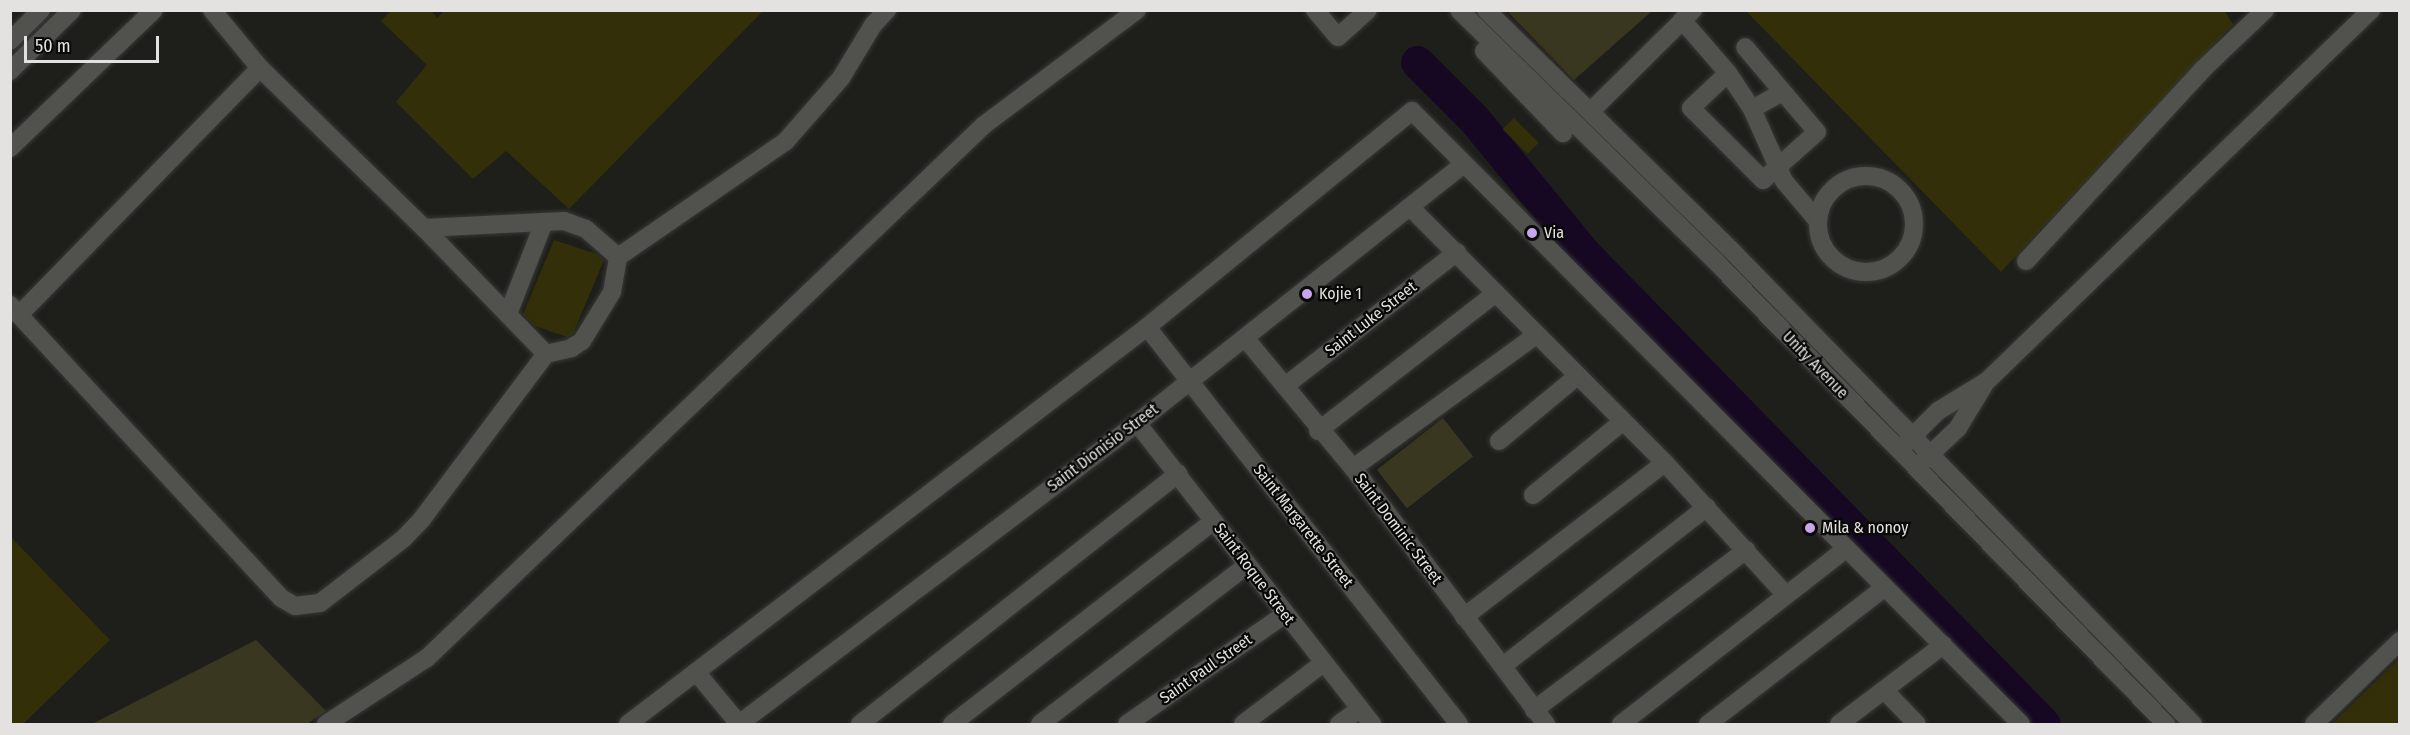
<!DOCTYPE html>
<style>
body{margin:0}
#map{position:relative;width:2410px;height:735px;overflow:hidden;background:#1e1e1b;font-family:"Fira Sans Condensed",sans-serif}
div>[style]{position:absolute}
.green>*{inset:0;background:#3a3720;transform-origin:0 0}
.river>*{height:33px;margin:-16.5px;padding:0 16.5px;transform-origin:16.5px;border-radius:16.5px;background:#160822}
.building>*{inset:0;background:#332f08;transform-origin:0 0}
.roads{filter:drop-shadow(0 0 2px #383836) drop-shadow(0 0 2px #383836)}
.minor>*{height:18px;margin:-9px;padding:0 9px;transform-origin:9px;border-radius:9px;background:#51514d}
.minor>.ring{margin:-9px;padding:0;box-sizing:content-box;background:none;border:18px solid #51514d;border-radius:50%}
.dots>*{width:16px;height:16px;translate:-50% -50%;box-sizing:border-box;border:3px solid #080807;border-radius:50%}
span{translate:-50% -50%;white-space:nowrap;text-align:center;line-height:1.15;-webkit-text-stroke:4.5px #080807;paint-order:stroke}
.poi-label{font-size:16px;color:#e3e2e0}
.left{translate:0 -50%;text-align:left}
.street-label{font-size:16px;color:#e3e2e0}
.frame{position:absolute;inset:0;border:12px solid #e3e2e0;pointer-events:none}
.scale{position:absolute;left:24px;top:36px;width:135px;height:27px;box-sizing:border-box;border:3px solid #e3e2e0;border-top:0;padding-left:8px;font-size:18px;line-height:21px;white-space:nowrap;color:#e3e2e0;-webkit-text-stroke:4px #080807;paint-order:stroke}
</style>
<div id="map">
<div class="green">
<div style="clip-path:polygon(1507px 11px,1652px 11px,1574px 80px)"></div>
<div style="left:1443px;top:418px;width:49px;height:84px;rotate:52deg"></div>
<div style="clip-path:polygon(256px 640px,326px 711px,307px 724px,92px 724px)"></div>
</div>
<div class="river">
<div style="left:1417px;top:62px;width:81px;rotate:45deg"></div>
<div style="left:1474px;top:119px;width:173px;rotate:50.6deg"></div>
<div style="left:1584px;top:253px;width:658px;rotate:45.68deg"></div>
</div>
<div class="building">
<div style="clip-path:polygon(391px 10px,431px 10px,437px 18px,445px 10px,764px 10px,569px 209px,506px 151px,473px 179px,396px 102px,427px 65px,381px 21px)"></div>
<div style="clip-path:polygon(1745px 10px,2224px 10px,2233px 24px,2001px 272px)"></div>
<div style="left:1514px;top:118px;width:35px;height:16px;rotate:45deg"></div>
<div style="clip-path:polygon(554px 240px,597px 254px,604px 260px,573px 334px,567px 337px,535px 326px,523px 314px)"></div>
<div style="clip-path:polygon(10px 536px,110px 640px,23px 724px,10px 724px)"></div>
<div style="clip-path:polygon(2400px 658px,2400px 724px,2332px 724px)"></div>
</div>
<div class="roads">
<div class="minor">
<div style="left:212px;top:10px;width:75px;rotate:50.4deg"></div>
<div style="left:260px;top:68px;width:229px;rotate:44.3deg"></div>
<div style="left:424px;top:228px;width:140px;rotate:-2.9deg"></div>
<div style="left:564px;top:221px;width:23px;rotate:20deg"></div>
<div style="left:586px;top:229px;width:43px;rotate:41.2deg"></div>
<div style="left:618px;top:257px;width:203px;rotate:-34.6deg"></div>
<div style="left:785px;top:142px;width:85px;rotate:-48.8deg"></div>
<div style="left:841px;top:78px;width:62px;rotate:-58.9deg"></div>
<div style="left:873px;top:25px;width:21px;rotate:-47deg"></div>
<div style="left:1315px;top:10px;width:35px;rotate:50deg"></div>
<div style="left:1338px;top:37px;width:40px;rotate:-42deg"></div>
<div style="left:1459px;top:10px;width:364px;rotate:44.4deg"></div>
<div style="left:1719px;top:265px;width:641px;rotate:45.76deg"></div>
<div style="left:1486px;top:10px;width:347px;rotate:44.4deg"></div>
<div style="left:1734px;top:253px;width:658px;rotate:45.74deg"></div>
<div style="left:1682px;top:20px;width:70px;rotate:49deg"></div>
<div style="left:1728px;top:73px;width:43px;rotate:56.3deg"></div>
<div style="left:1752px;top:109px;width:79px;rotate:66deg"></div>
<div style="left:1784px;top:181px;width:51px;rotate:49.8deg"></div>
<div style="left:10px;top:41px;width:44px;rotate:-45deg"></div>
<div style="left:1484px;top:51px;width:114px;rotate:46.1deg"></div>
<div style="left:10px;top:71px;width:87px;rotate:-44.5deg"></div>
<div style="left:1728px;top:73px;width:51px;rotate:136.6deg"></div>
<div style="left:1691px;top:108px;width:102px;rotate:45deg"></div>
<div style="left:1763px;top:180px;width:72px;rotate:-41.6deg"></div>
<div style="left:1817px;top:132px;width:111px;rotate:-130.3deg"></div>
<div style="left:1752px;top:109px;width:33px;rotate:-29deg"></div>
<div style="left:1591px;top:111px;width:144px;rotate:-44.7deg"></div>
<div style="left:10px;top:148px;width:199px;rotate:-43.8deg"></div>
<div class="ring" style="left:1818px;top:176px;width:78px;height:78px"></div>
<div style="left:1410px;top:207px;width:361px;rotate:45.1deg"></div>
<div style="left:1665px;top:463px;width:179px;rotate:47.5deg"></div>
<div style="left:2026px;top:261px;width:260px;rotate:-47.3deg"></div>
<div style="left:2202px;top:70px;width:87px;rotate:-43.6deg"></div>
<div style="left:10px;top:305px;width:13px;rotate:48deg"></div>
<div style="left:19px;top:315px;width:345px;rotate:-45.7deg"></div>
<div style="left:508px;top:314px;width:99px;rotate:-68.6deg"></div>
<div style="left:19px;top:315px;width:386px;rotate:47.2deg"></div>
<div style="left:281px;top:598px;width:16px;rotate:30deg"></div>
<div style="left:295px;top:606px;width:25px;rotate:-7deg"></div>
<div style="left:320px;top:603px;width:105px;rotate:-37.6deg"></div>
<div style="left:403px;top:539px;width:28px;rotate:-46deg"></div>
<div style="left:422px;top:519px;width:206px;rotate:-53.1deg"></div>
<div style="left:546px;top:354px;width:175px;rotate:-134.1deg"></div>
<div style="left:1147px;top:327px;width:505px;rotate:51.84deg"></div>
<div style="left:1245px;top:338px;width:169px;rotate:50.3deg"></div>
<div style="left:1353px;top:468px;width:321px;rotate:53deg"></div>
<div style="left:546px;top:354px;width:26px;rotate:-13deg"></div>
<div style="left:571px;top:348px;width:13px;rotate:-32deg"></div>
<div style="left:582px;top:341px;width:57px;rotate:-58.5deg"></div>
<div style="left:612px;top:292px;width:36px;rotate:-80deg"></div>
<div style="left:1285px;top:386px;width:218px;rotate:-37.9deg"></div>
<div style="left:1137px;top:423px;width:382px;rotate:52deg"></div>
<div style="left:1318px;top:431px;width:225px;rotate:-37.8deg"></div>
<div style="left:1499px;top:441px;width:100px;rotate:-39.7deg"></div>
<div style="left:1904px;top:445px;width:48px;rotate:-45deg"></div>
<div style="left:1938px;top:411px;width:57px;rotate:-31.5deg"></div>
<div style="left:1987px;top:381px;width:534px;rotate:-44.01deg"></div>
<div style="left:1921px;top:463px;width:51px;rotate:-43.4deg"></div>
<div style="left:1958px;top:428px;width:50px;rotate:-58.8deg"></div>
<div style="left:1353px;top:468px;width:225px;rotate:-36deg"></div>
<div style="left:1533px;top:495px;width:114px;rotate:-39.3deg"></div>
<div style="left:1464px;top:617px;width:253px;rotate:-37.5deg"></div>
<div style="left:1504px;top:665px;width:257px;rotate:-37.9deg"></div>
<div style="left:696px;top:672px;width:67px;rotate:50.4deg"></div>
<div style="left:1884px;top:690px;width:47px;rotate:45.9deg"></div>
<div style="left:1534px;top:710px;width:266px;rotate:-37deg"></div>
<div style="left:326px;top:724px;width:121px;rotate:-33.2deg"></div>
<div style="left:427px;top:658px;width:771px;rotate:-43.74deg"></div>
<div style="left:984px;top:125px;width:191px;rotate:-36.9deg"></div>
<div style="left:628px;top:724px;width:653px;rotate:-37.41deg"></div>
<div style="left:1147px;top:327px;width:342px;rotate:-39.2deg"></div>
<div style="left:1412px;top:111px;width:864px;rotate:45.19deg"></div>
<div style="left:739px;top:724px;width:499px;rotate:-37.1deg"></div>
<div style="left:1137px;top:423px;width:416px;rotate:-38.4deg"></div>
<div style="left:860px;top:724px;width:405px;rotate:-38.2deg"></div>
<div style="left:952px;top:724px;width:331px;rotate:-37.8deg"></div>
<div style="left:1040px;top:724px;width:261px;rotate:-37.5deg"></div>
<div style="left:1127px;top:724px;width:193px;rotate:-34.8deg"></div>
<div style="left:1243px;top:724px;width:99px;rotate:-37.2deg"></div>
<div style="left:1339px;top:724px;width:26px;rotate:-36deg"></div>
<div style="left:1621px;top:724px;width:285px;rotate:-37.9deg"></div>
<div style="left:1708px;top:724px;width:222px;rotate:-37.7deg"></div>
<div style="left:1839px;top:724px;width:131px;rotate:-37.2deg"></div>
<div style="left:2314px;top:724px;width:120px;rotate:-44deg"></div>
</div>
</div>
<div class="dots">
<div style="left:1532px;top:233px;background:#c8a6ef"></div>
<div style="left:1307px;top:294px;background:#c8a6ef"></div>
<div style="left:1810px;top:528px;background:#c8a6ef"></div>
</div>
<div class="poi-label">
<span class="left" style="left:1544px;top:233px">Via</span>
<span class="left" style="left:1319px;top:294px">Kojie 1</span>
<span class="left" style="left:1822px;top:528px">Mila &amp; nonoy</span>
</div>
<div class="street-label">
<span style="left:1371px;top:319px;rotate:-38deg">Saint Luke Street</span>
<span style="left:1815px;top:365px;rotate:46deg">Unity Avenue</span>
<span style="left:1103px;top:448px;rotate:-37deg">Saint Dionisio Street</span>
<span style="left:1303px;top:526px;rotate:52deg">Saint Margarette Street</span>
<span style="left:1398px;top:529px;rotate:53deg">Saint Dominic Street</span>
<span style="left:1254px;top:574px;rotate:53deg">Saint Roque Street</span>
<span style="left:1206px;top:669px;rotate:-35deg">Saint Paul Street</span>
</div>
<div class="frame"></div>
<div class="scale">50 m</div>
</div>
